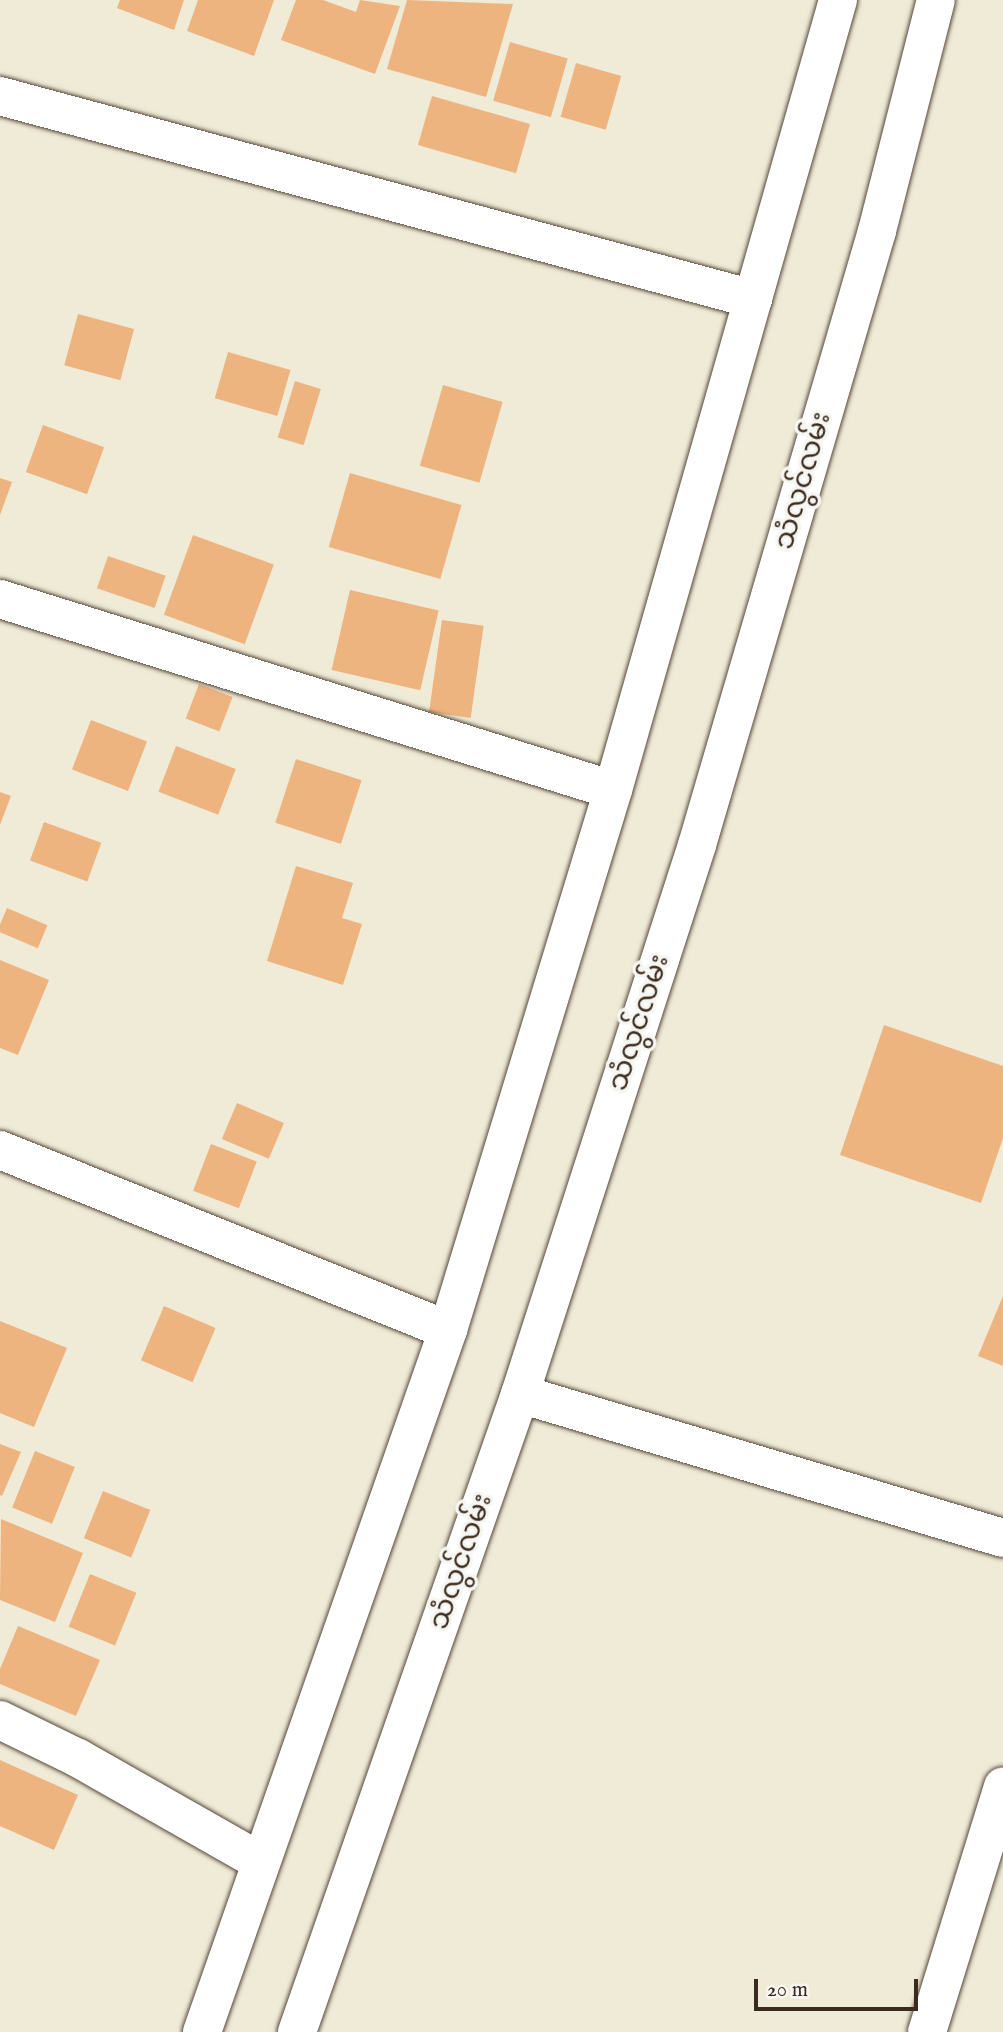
<!DOCTYPE html>
<meta charset="utf-8">
<style>
body{margin:0}
#map{position:relative;width:1003px;height:2032px;overflow:hidden;background:#efebd7;font-family:"IM FELL English","Noto Sans Myanmar",serif}
div>[style]{position:absolute}
.building>*{inset:0;background:#edb480;transform-origin:0 0}
.roads{filter:drop-shadow(0 0 2px #56473a) drop-shadow(0 0 2px #56473a)}
.minor>*{height:38px;margin:-19px;padding:0 19px;transform-origin:19px;border-radius:19px;background:#fff}
.major>*{height:38px;margin:-19px;padding:0 19px;transform-origin:19px;border-radius:19px;background:#fff}
span{translate:-50% -50%;white-space:nowrap;text-align:center;line-height:1.15;-webkit-text-stroke:7px #f6f6f2;paint-order:stroke}
.street-label{font-size:28px;color:#3b2a1e}
.scale{position:absolute;left:754px;top:1979px;width:164px;height:32px;box-sizing:border-box;border:4px solid #3b2a1e;border-top:0;padding-left:9px;font-size:21px;line-height:24px;white-space:nowrap;color:#3b2a1e;-webkit-text-stroke:5px #f6f6f2;paint-order:stroke}
</style>
<div id="map">
<div class="building">
<div style="clip-path:polygon(120px 0,184px 0,174px 30px,117px 8px)"></div>
<div style="clip-path:polygon(198px 0,274px 0,254px 56px,187px 31px)"></div>
<div style="clip-path:polygon(296px 0,323px 0,356px 12px,360px 0,400px 6px,375px 74px,281px 40px)"></div>
<div style="clip-path:polygon(407px 0,513px 4px,486px 97px,387px 69px)"></div>
<div style="left:510px;top:42px;width:60px;height:61px;rotate:16deg"></div>
<div style="left:576px;top:63px;width:47px;height:56px;rotate:16deg"></div>
<div style="left:432px;top:96px;width:102px;height:51px;rotate:16deg"></div>
<div style="left:78px;top:314px;width:58px;height:53px;rotate:15deg"></div>
<div style="left:228px;top:352px;width:65px;height:48px;rotate:16deg"></div>
<div style="left:295px;top:381px;width:27px;height:59px;rotate:17deg"></div>
<div style="left:443px;top:385px;width:62px;height:84px;rotate:16deg"></div>
<div style="left:43px;top:425px;width:65px;height:50px;rotate:20deg"></div>
<div style="left:350px;top:473px;width:116px;height:77px;rotate:16deg"></div>
<div style="clip-path:polygon(0 478px,12px 482px,0 515px)"></div>
<div style="left:193px;top:535px;width:86px;height:85px;rotate:20deg"></div>
<div style="left:108px;top:556px;width:61px;height:34px;rotate:19deg"></div>
<div style="left:350px;top:590px;width:91px;height:82px;rotate:13deg"></div>
<div style="left:442px;top:620px;width:42px;height:93px;rotate:8deg"></div>
<div style="left:199px;top:684px;width:36px;height:37px;rotate:21deg"></div>
<div style="left:91px;top:720px;width:60px;height:53px;rotate:21deg"></div>
<div style="left:176px;top:746px;width:64px;height:49px;rotate:21deg"></div>
<div style="left:296px;top:759px;width:69px;height:67px;rotate:18deg"></div>
<div style="clip-path:polygon(0 792px,11px 796px,0 825px)"></div>
<div style="left:44px;top:822px;width:61px;height:41px;rotate:20deg"></div>
<div style="clip-path:polygon(296px 866px,353px 883px,342px 918px,362px 924px,343px 985px,267px 961px)"></div>
<div style="left:7px;top:908px;width:44px;height:25px;rotate:23deg"></div>
<div style="clip-path:polygon(0 960px,49px 980px,18px 1055px,0 1048px)"></div>
<div style="clip-path:polygon(884px 1025px,1003px 1066px,1003px 1138px,981px 1203px,840px 1155px)"></div>
<div style="left:237px;top:1103px;width:51px;height:39px;rotate:23deg"></div>
<div style="left:211px;top:1144px;width:49px;height:50px;rotate:21deg"></div>
<div style="clip-path:polygon(1003px 1296px,1003px 1366px,978px 1356px)"></div>
<div style="left:164px;top:1306px;width:56px;height:59px;rotate:23deg"></div>
<div style="clip-path:polygon(0 1321px,67px 1348px,34px 1427px,0 1413px)"></div>
<div style="clip-path:polygon(0 1444px,21px 1452px,2px 1496px,0 1495px)"></div>
<div style="left:35px;top:1451px;width:43px;height:61px;rotate:22deg"></div>
<div style="left:103px;top:1491px;width:51px;height:51px;rotate:22deg"></div>
<div style="clip-path:polygon(1px 1519px,83px 1553px,55px 1622px,0 1600px)"></div>
<div style="left:90px;top:1574px;width:50px;height:57px;rotate:22deg"></div>
<div style="clip-path:polygon(18px 1626px,100px 1660px,76px 1716px,0 1684px,0 1669px)"></div>
<div style="clip-path:polygon(0 1760px,78px 1795px,54px 1850px,0 1826px)"></div>
</div>
<div class="roads">
<div class="minor">
<div style="left:0;top:96px;width:780px;rotate:15.09deg"></div>
<div style="left:0;top:599px;width:642px;rotate:17.31deg"></div>
<div style="left:0;top:1150px;width:483px;rotate:21.9deg"></div>
<div style="left:520px;top:1394px;width:504px;rotate:16.6deg"></div>
<div style="left:0;top:1720px;width:87px;rotate:26deg"></div>
<div style="left:78px;top:1758px;width:210px;rotate:29.6deg"></div>
<div style="left:927px;top:2032px;width:257px;rotate:-72.8deg"></div>
</div>
<div class="major">
<div style="left:202px;top:2032px;width:744px;rotate:-70.69deg"></div>
<div style="left:448px;top:1330px;width:565px;rotate:-73.01deg"></div>
<div style="left:613px;top:790px;width:821px;rotate:-74.1deg"></div>
<div style="left:297px;top:2032px;width:676px;rotate:-70.73deg"></div>
<div style="left:520px;top:1394px;width:577px;rotate:-72.13deg"></div>
<div style="left:697px;top:845px;width:640px;rotate:-73.66deg"></div>
<div style="left:877px;top:231px;width:238px;rotate:-75.7deg"></div>
</div>
</div>
<div class="street-label">
<span style="left:804px;top:481px;rotate:-74deg">သံလွင်လမ်း</span>
<span style="left:640px;top:1023px;rotate:-72deg">သံလွင်လမ်း</span>
<span style="left:462px;top:1562px;rotate:-71deg">သံလွင်လမ်း</span>
</div>
<div class="scale">20 m</div>
</div>
